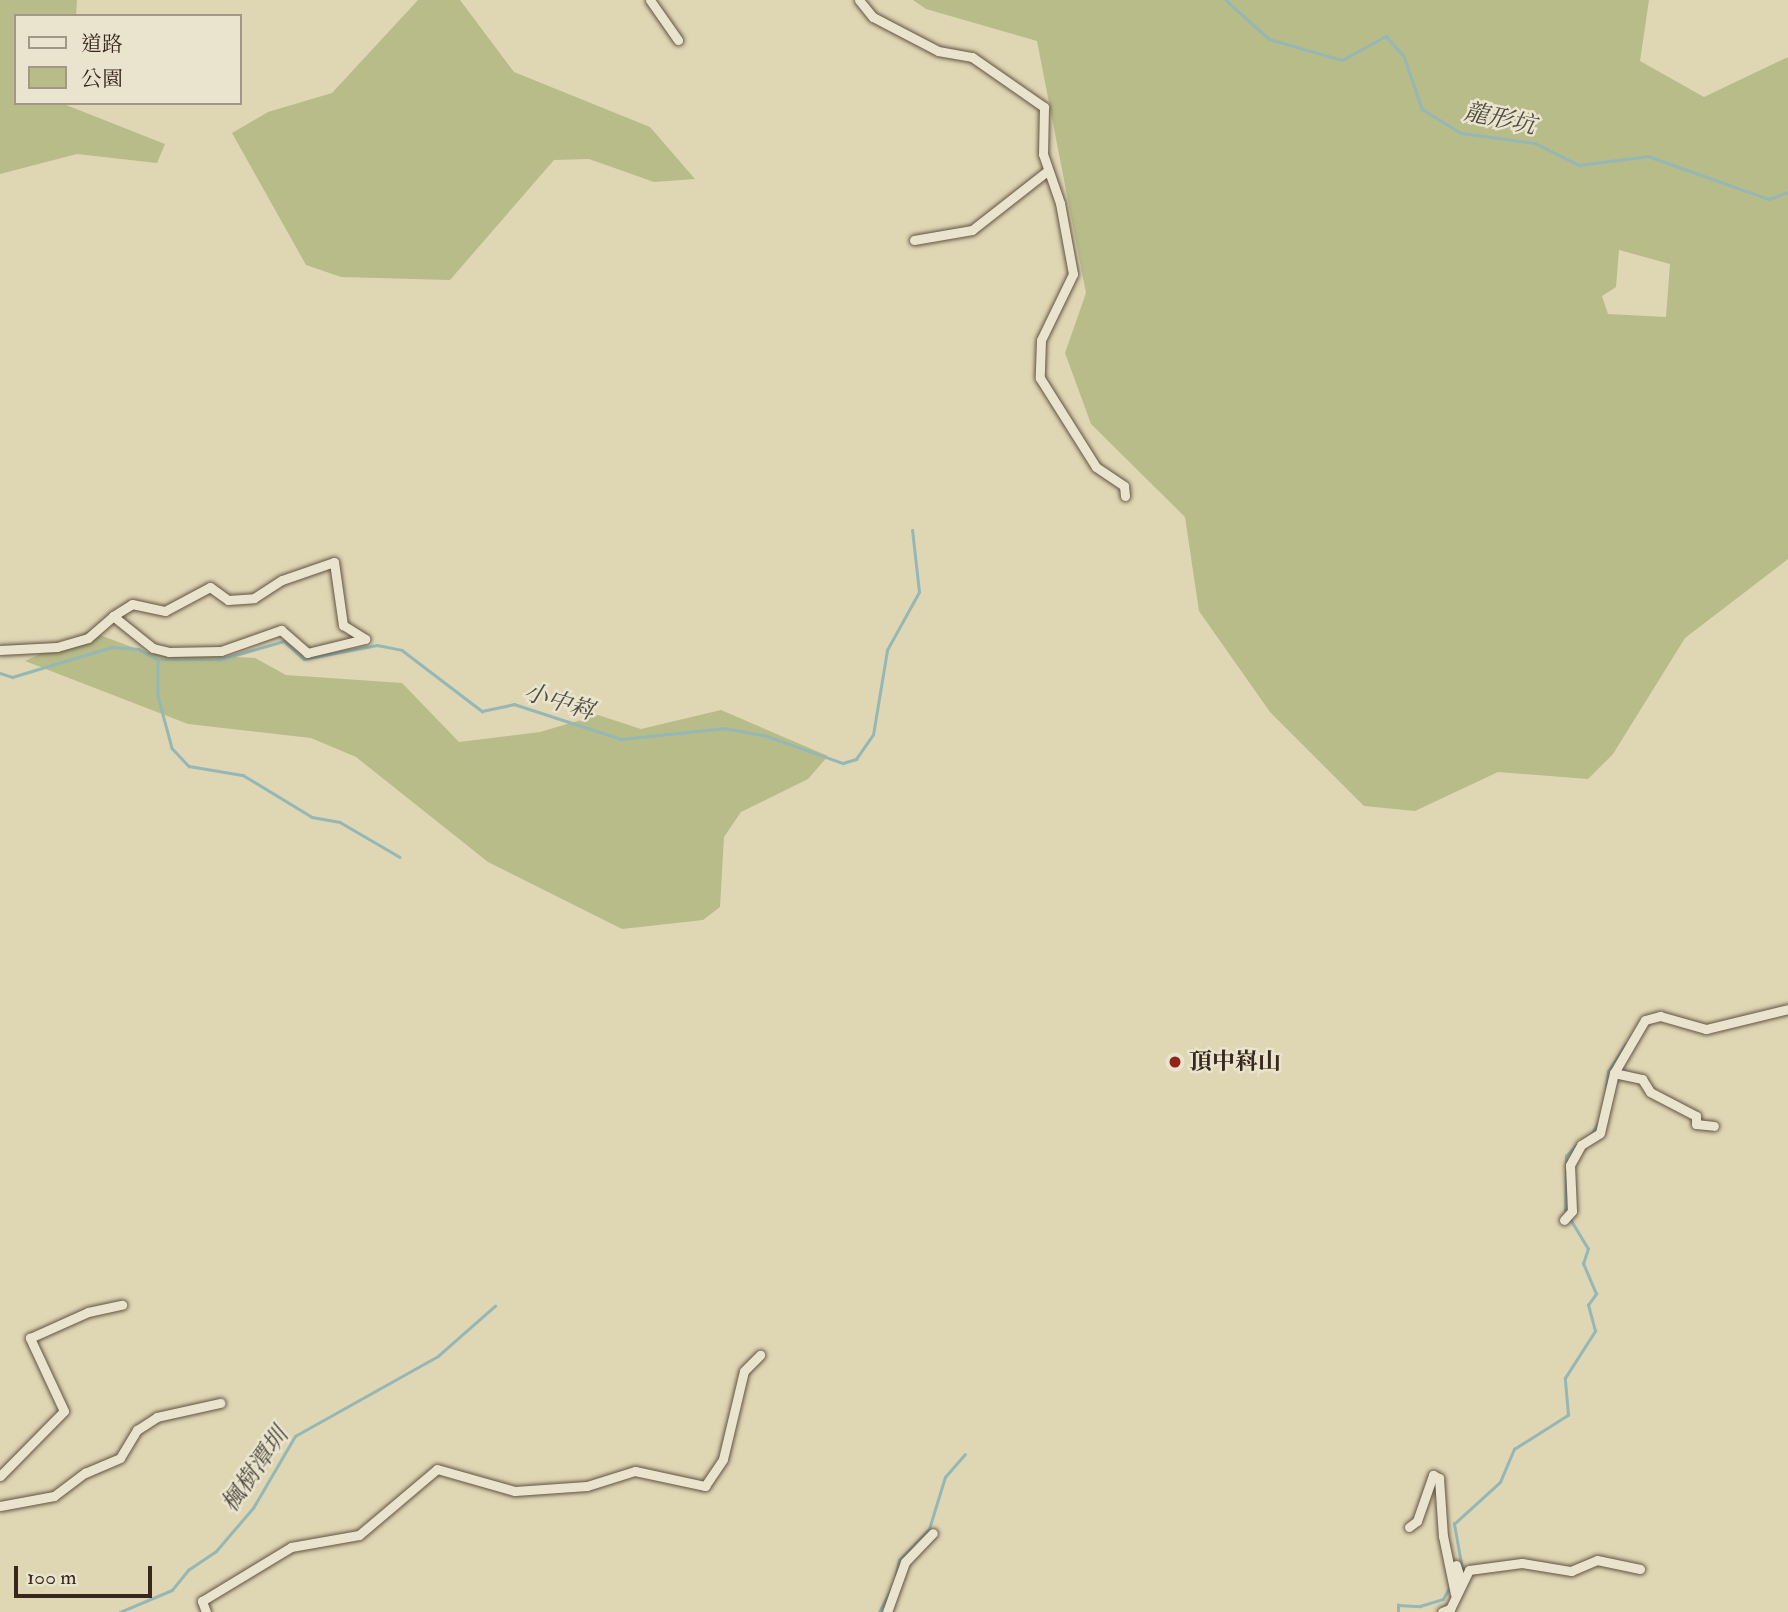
<!DOCTYPE html>
<meta charset="utf-8">
<style>
body{margin:0}
#map{position:relative;width:1788px;height:1612px;overflow:hidden;background:#dfd6b4;font-family:"IM FELL Double Pica","Noto Serif TC",serif}
div>[style]{position:absolute}
.green>*{inset:0;background:#b8bc89}
.stream>*{height:2.5px;margin:-1.25px;padding:0 1.25px;transform-origin:1.25px;border-radius:1.25px;background:#95b7b5}
.roads{filter:drop-shadow(0 0 2px #625342) drop-shadow(0 0 2px #625342)}
.street>*{height:9px;margin:-4.5px;padding:0 4.5px;transform-origin:4.5px;border-radius:4.5px;background:#eae4ce}
.dots>*{width:19px;height:19px;translate:-50% -50%;box-sizing:border-box;border:4px solid #eae4ce;border-radius:50%}
span{translate:-50% -50%;white-space:nowrap;text-align:center;line-height:1.15;-webkit-text-stroke:5px #eae4ce;paint-order:stroke}
.poi-label{font-size:23px;color:#38271c;font-weight:700}
.left{translate:0 -50%;text-align:left}
.water-label{font-size:24px;color:#4f4b42;font-style:italic}
.legend{position:absolute;left:14px;top:14px;width:228px;height:91px;box-sizing:border-box;background:#eae4ce;border:2px solid #a39887;margin:0;padding:9px 12px;list-style:none;font-size:21px;color:#38271c}
.legend li{display:flex;align-items:center;gap:14px;height:35px}
.legend b{width:35px;border:2px solid #a39887}
.scale{position:absolute;left:14px;top:1566px;width:138px;height:32px;box-sizing:border-box;border:4px solid #38271c;border-top:0;padding-left:9px;font-size:21px;line-height:24px;white-space:nowrap;color:#38271c;-webkit-text-stroke:5px #eae4ce;paint-order:stroke}
</style>
<div id="map">
<div class="green">
<div style="clip-path:polygon(0 0,77px 0,76px 16px,16px 16px,16px 103px,61px 103px,165px 144px,157px 163px,77px 154px,0 174px)"></div>
<div style="clip-path:polygon(418px 0,460px 0,514px 72px,650px 127px,695px 179px,654px 182px,589px 159px,554px 160px,450px 280px,341px 277px,306px 265px,232px 133px,268px 112px,332px 93px)"></div>
<div style="clip-path:polygon(evenodd,913px 0,1649px 0,1640px 61px,1704px 97px,1788px 57px,1788px 559px,1685px 638px,1613px 754px,1588px 779px,1498px 772px,1415px 811px,1364px 806px,1270px 712px,1199px 611px,1185px 517px,1091px 424px,1065px 353px,1086px 293px,1037px 41px,926px 9px,913px 0,1619px 250px,1670px 264px,1666px 317px,1608px 314px,1602px 296px,1616px 287px,1619px 250px)"></div>
<div style="clip-path:polygon(89px 631px,145px 652px,255px 658px,286px 675px,402px 683px,459px 742px,540px 732px,598px 715px,641px 729px,721px 710px,828px 756px,808px 779px,741px 812px,724px 837px,720px 907px,703px 920px,622px 929px,488px 862px,356px 757px,311px 738px,188px 724px,25px 661px)"></div>
</div>
<div class="stream">
<div style="left:1226px;top:0;width:58px;rotate:42.2deg"></div>
<div style="left:1269px;top:39px;width:76px;rotate:16deg"></div>
<div style="left:1342px;top:60px;width:50px;rotate:-28.6deg"></div>
<div style="left:1386px;top:36px;width:27px;rotate:48deg"></div>
<div style="left:1404px;top:56px;width:56px;rotate:71.2deg"></div>
<div style="left:1422px;top:109px;width:46px;rotate:31.6deg"></div>
<div style="left:1461px;top:133px;width:75px;rotate:7.7deg"></div>
<div style="left:1535px;top:143px;width:49px;rotate:26.6deg"></div>
<div style="left:1579px;top:165px;width:70px;rotate:-7.4deg"></div>
<div style="left:1648px;top:156px;width:128px;rotate:19.6deg"></div>
<div style="left:1769px;top:199px;width:20px;rotate:-20deg"></div>
<div style="left:158px;top:661px;width:35px;rotate:90deg"></div>
<div style="left:158px;top:696px;width:54px;rotate:74.9deg"></div>
<div style="left:172px;top:748px;width:25px;rotate:47deg"></div>
<div style="left:189px;top:766px;width:55px;rotate:9.5deg"></div>
<div style="left:243px;top:775px;width:81px;rotate:31.3deg"></div>
<div style="left:312px;top:817px;width:28px;rotate:10deg"></div>
<div style="left:340px;top:822px;width:69px;rotate:30.3deg"></div>
<div style="left:0;top:673px;width:13px;rotate:18deg"></div>
<div style="left:12px;top:677px;width:104px;rotate:-16.7deg"></div>
<div style="left:112px;top:647px;width:27px;rotate:4deg"></div>
<div style="left:139px;top:649px;width:22px;rotate:30deg"></div>
<div style="left:158px;top:660px;width:60px"></div>
<div style="left:218px;top:660px;width:69px;rotate:-16.1deg"></div>
<div style="left:284px;top:641px;width:27px;rotate:42deg"></div>
<div style="left:304px;top:659px;width:74px;rotate:-10.9deg"></div>
<div style="left:377px;top:645px;width:25px;rotate:11deg"></div>
<div style="left:402px;top:650px;width:101px;rotate:37.3deg"></div>
<div style="left:482px;top:711px;width:33px;rotate:-12deg"></div>
<div style="left:514px;top:704px;width:113px;rotate:18.1deg"></div>
<div style="left:621px;top:739px;width:105px;rotate:-6deg"></div>
<div style="left:725px;top:728px;width:43px;rotate:10.8deg"></div>
<div style="left:767px;top:736px;width:81px;rotate:19.6deg"></div>
<div style="left:843px;top:763px;width:14px;rotate:-17deg"></div>
<div style="left:856px;top:759px;width:29px;rotate:-55deg"></div>
<div style="left:873px;top:735px;width:86px;rotate:-80.6deg"></div>
<div style="left:887px;top:650px;width:66px;rotate:-61.1deg"></div>
<div style="left:919px;top:592px;width:62px;rotate:-96.4deg"></div>
<div style="left:1606px;top:1089px;width:17px;rotate:-83deg"></div>
<div style="left:1608px;top:1072px;width:32px;rotate:-58deg"></div>
<div style="left:1591px;top:1135px;width:14px;rotate:-60deg"></div>
<div style="left:1566px;top:1165px;width:9px;rotate:-90deg"></div>
<div style="left:1566px;top:1156px;width:19px;rotate:-47deg"></div>
<div style="left:1462px;top:1569px;width:46px;rotate:-100.1deg"></div>
<div style="left:1454px;top:1524px;width:62px;rotate:-42.4deg"></div>
<div style="left:1500px;top:1482px;width:36px;rotate:-67deg"></div>
<div style="left:1514px;top:1449px;width:64px;rotate:-32.2deg"></div>
<div style="left:1568px;top:1415px;width:37px;rotate:-95deg"></div>
<div style="left:1565px;top:1378px;width:56px;rotate:-57.4deg"></div>
<div style="left:1595px;top:1331px;width:27px;rotate:-105deg"></div>
<div style="left:1588px;top:1305px;width:14px;rotate:-54deg"></div>
<div style="left:1596px;top:1294px;width:33px;rotate:-113deg"></div>
<div style="left:1583px;top:1264px;width:16px;rotate:-72deg"></div>
<div style="left:1588px;top:1249px;width:44px;rotate:-121.2deg"></div>
<div style="left:1565px;top:1211px;width:40px;rotate:-88.6deg"></div>
<div style="left:896px;top:1575px;width:15px;rotate:-79deg"></div>
<div style="left:899px;top:1560px;width:43px;rotate:-45.9deg"></div>
<div style="left:929px;top:1529px;width:54px;rotate:-72.9deg"></div>
<div style="left:945px;top:1477px;width:30px;rotate:-49deg"></div>
<div style="left:120px;top:1612px;width:56px;rotate:-22.9deg"></div>
<div style="left:172px;top:1590px;width:26px;rotate:-51deg"></div>
<div style="left:188px;top:1570px;width:34px;rotate:-34deg"></div>
<div style="left:216px;top:1551px;width:57px;rotate:-49.3deg"></div>
<div style="left:253px;top:1508px;width:83px;rotate:-59.7deg"></div>
<div style="left:295px;top:1436px;width:164px;rotate:-29.2deg"></div>
<div style="left:438px;top:1356px;width:76px;rotate:-41.3deg"></div>
<div style="left:879px;top:1612px;width:24px;rotate:-62deg"></div>
<div style="left:1398px;top:1612px;width:7px;rotate:-90deg"></div>
<div style="left:1398px;top:1605px;width:22px;rotate:3deg"></div>
<div style="left:1420px;top:1606px;width:24px;rotate:-17deg"></div>
<div style="left:1443px;top:1599px;width:14px;rotate:-60deg"></div>
</div>
<div class="roads">
<div class="street">
<div style="left:650px;top:0;width:49px;rotate:55deg"></div>
<div style="left:859px;top:0;width:22px;rotate:51deg"></div>
<div style="left:873px;top:17px;width:73px;rotate:27.6deg"></div>
<div style="left:938px;top:51px;width:35px;rotate:10deg"></div>
<div style="left:972px;top:57px;width:88px;rotate:34.8deg"></div>
<div style="left:1044px;top:107px;width:47px;rotate:91.2deg"></div>
<div style="left:1043px;top:154px;width:52px;rotate:70.9deg"></div>
<div style="left:1060px;top:203px;width:72px;rotate:79.6deg"></div>
<div style="left:1073px;top:274px;width:73px;rotate:115.9deg"></div>
<div style="left:1041px;top:340px;width:38px;rotate:92deg"></div>
<div style="left:1040px;top:378px;width:105px;rotate:57.8deg"></div>
<div style="left:1096px;top:467px;width:34px;rotate:34deg"></div>
<div style="left:1124px;top:486px;width:10px;rotate:84deg"></div>
<div style="left:914px;top:240px;width:59px;rotate:-9.8deg"></div>
<div style="left:972px;top:230px;width:94px;rotate:-38.1deg"></div>
<div style="left:113px;top:616px;width:22px;rotate:-32deg"></div>
<div style="left:132px;top:604px;width:34px;rotate:12deg"></div>
<div style="left:165px;top:611px;width:51px;rotate:-28.1deg"></div>
<div style="left:210px;top:587px;width:22px;rotate:36deg"></div>
<div style="left:228px;top:600px;width:26px;rotate:-4deg"></div>
<div style="left:254px;top:598px;width:33px;rotate:-33deg"></div>
<div style="left:282px;top:580px;width:55px;rotate:-19.1deg"></div>
<div style="left:334px;top:562px;width:64px;rotate:81.9deg"></div>
<div style="left:343px;top:625px;width:26px;rotate:32deg"></div>
<div style="left:0;top:650px;width:57px;rotate:-3deg"></div>
<div style="left:57px;top:647px;width:32px;rotate:-16deg"></div>
<div style="left:88px;top:638px;width:33px;rotate:-41deg"></div>
<div style="left:113px;top:616px;width:51px;rotate:38.7deg"></div>
<div style="left:153px;top:648px;width:16px;rotate:14deg"></div>
<div style="left:169px;top:652px;width:52px;rotate:-1.1deg"></div>
<div style="left:221px;top:651px;width:64px;rotate:-19.3deg"></div>
<div style="left:281px;top:630px;width:35px;rotate:41deg"></div>
<div style="left:307px;top:653px;width:60px;rotate:-13.6deg"></div>
<div style="left:1614px;top:1073px;width:29px;rotate:12deg"></div>
<div style="left:1642px;top:1079px;width:15px;rotate:58deg"></div>
<div style="left:1650px;top:1092px;width:52px;rotate:27.6deg"></div>
<div style="left:1696px;top:1116px;width:8px;rotate:90deg"></div>
<div style="left:1696px;top:1124px;width:18px;rotate:6deg"></div>
<div style="left:1564px;top:1220px;width:12px;rotate:-48deg"></div>
<div style="left:1572px;top:1211px;width:46px;rotate:-92.5deg"></div>
<div style="left:1570px;top:1165px;width:23px;rotate:-61deg"></div>
<div style="left:1581px;top:1145px;width:22px;rotate:-32deg"></div>
<div style="left:1600px;top:1133px;width:62px;rotate:-76.9deg"></div>
<div style="left:1614px;top:1073px;width:61px;rotate:-59.7deg"></div>
<div style="left:1645px;top:1020px;width:16px;rotate:-15deg"></div>
<div style="left:1660px;top:1016px;width:48px;rotate:15.8deg"></div>
<div style="left:1706px;top:1029px;width:84px;rotate:-13.7deg"></div>
<div style="left:0;top:1476px;width:91px;rotate:-45.4deg"></div>
<div style="left:64px;top:1411px;width:81px;rotate:-115deg"></div>
<div style="left:30px;top:1338px;width:64px;rotate:-24.1deg"></div>
<div style="left:88px;top:1312px;width:35px;rotate:-12deg"></div>
<div style="left:0;top:1506px;width:55px;rotate:-10.5deg"></div>
<div style="left:54px;top:1496px;width:39px;rotate:-37deg"></div>
<div style="left:85px;top:1473px;width:38px;rotate:-23deg"></div>
<div style="left:120px;top:1458px;width:33px;rotate:-59deg"></div>
<div style="left:137px;top:1430px;width:24px;rotate:-33deg"></div>
<div style="left:157px;top:1417px;width:65px;rotate:-12.5deg"></div>
<div style="left:1409px;top:1527px;width:10px;rotate:-37deg"></div>
<div style="left:1417px;top:1521px;width:49px;rotate:-70.8deg"></div>
<div style="left:1433px;top:1475px;width:7px;rotate:27deg"></div>
<div style="left:1439px;top:1478px;width:58px;rotate:86.1deg"></div>
<div style="left:1443px;top:1536px;width:59px;rotate:78.3deg"></div>
<div style="left:1456px;top:1565px;width:17px;rotate:73deg"></div>
<div style="left:206px;top:1612px;width:12px;rotate:-110deg"></div>
<div style="left:202px;top:1601px;width:104px;rotate:-31.2deg"></div>
<div style="left:291px;top:1547px;width:69px;rotate:-10deg"></div>
<div style="left:359px;top:1535px;width:102px;rotate:-40.2deg"></div>
<div style="left:437px;top:1469px;width:81px;rotate:15.8deg"></div>
<div style="left:515px;top:1491px;width:72px;rotate:-4deg"></div>
<div style="left:587px;top:1486px;width:50px;rotate:-17.4deg"></div>
<div style="left:635px;top:1471px;width:72px;rotate:12.1deg"></div>
<div style="left:705px;top:1486px;width:32px;rotate:-56deg"></div>
<div style="left:723px;top:1459px;width:90px;rotate:-76.6deg"></div>
<div style="left:744px;top:1371px;width:23px;rotate:-45deg"></div>
<div style="left:887px;top:1612px;width:53px;rotate:-70.2deg"></div>
<div style="left:905px;top:1562px;width:40px;rotate:-46deg"></div>
<div style="left:1442px;top:1612px;width:9px;rotate:-21deg"></div>
<div style="left:1450px;top:1609px;width:43px;rotate:-64deg"></div>
<div style="left:1469px;top:1570px;width:53px;rotate:-7.5deg"></div>
<div style="left:1522px;top:1563px;width:50px;rotate:9.3deg"></div>
<div style="left:1571px;top:1571px;width:28px;rotate:-23deg"></div>
<div style="left:1597px;top:1560px;width:44px;rotate:11.8deg"></div>
</div>
</div>
<div class="dots">
<div style="left:1175px;top:1062px;background:#8f2418"></div>
</div>
<div class="poi-label">
<span class="left" style="left:1189px;top:1062px">頂中嵙山</span>
</div>
<div class="water-label">
<span style="left:1500px;top:119px;rotate:12deg">龍形坑</span>
<span style="left:559px;top:702px;rotate:17deg">小中嵙</span>
<span style="left:255px;top:1470px;rotate:-55deg">楓樹潭圳</span>
</div>
<ul class="legend">
<li><b style="height:9px;background:#eae4ce"></b>道路</li>
<li><b style="height:19px;background:#b8bc89"></b>公園</li>
</ul>
<div class="scale">100 m</div>
</div>
